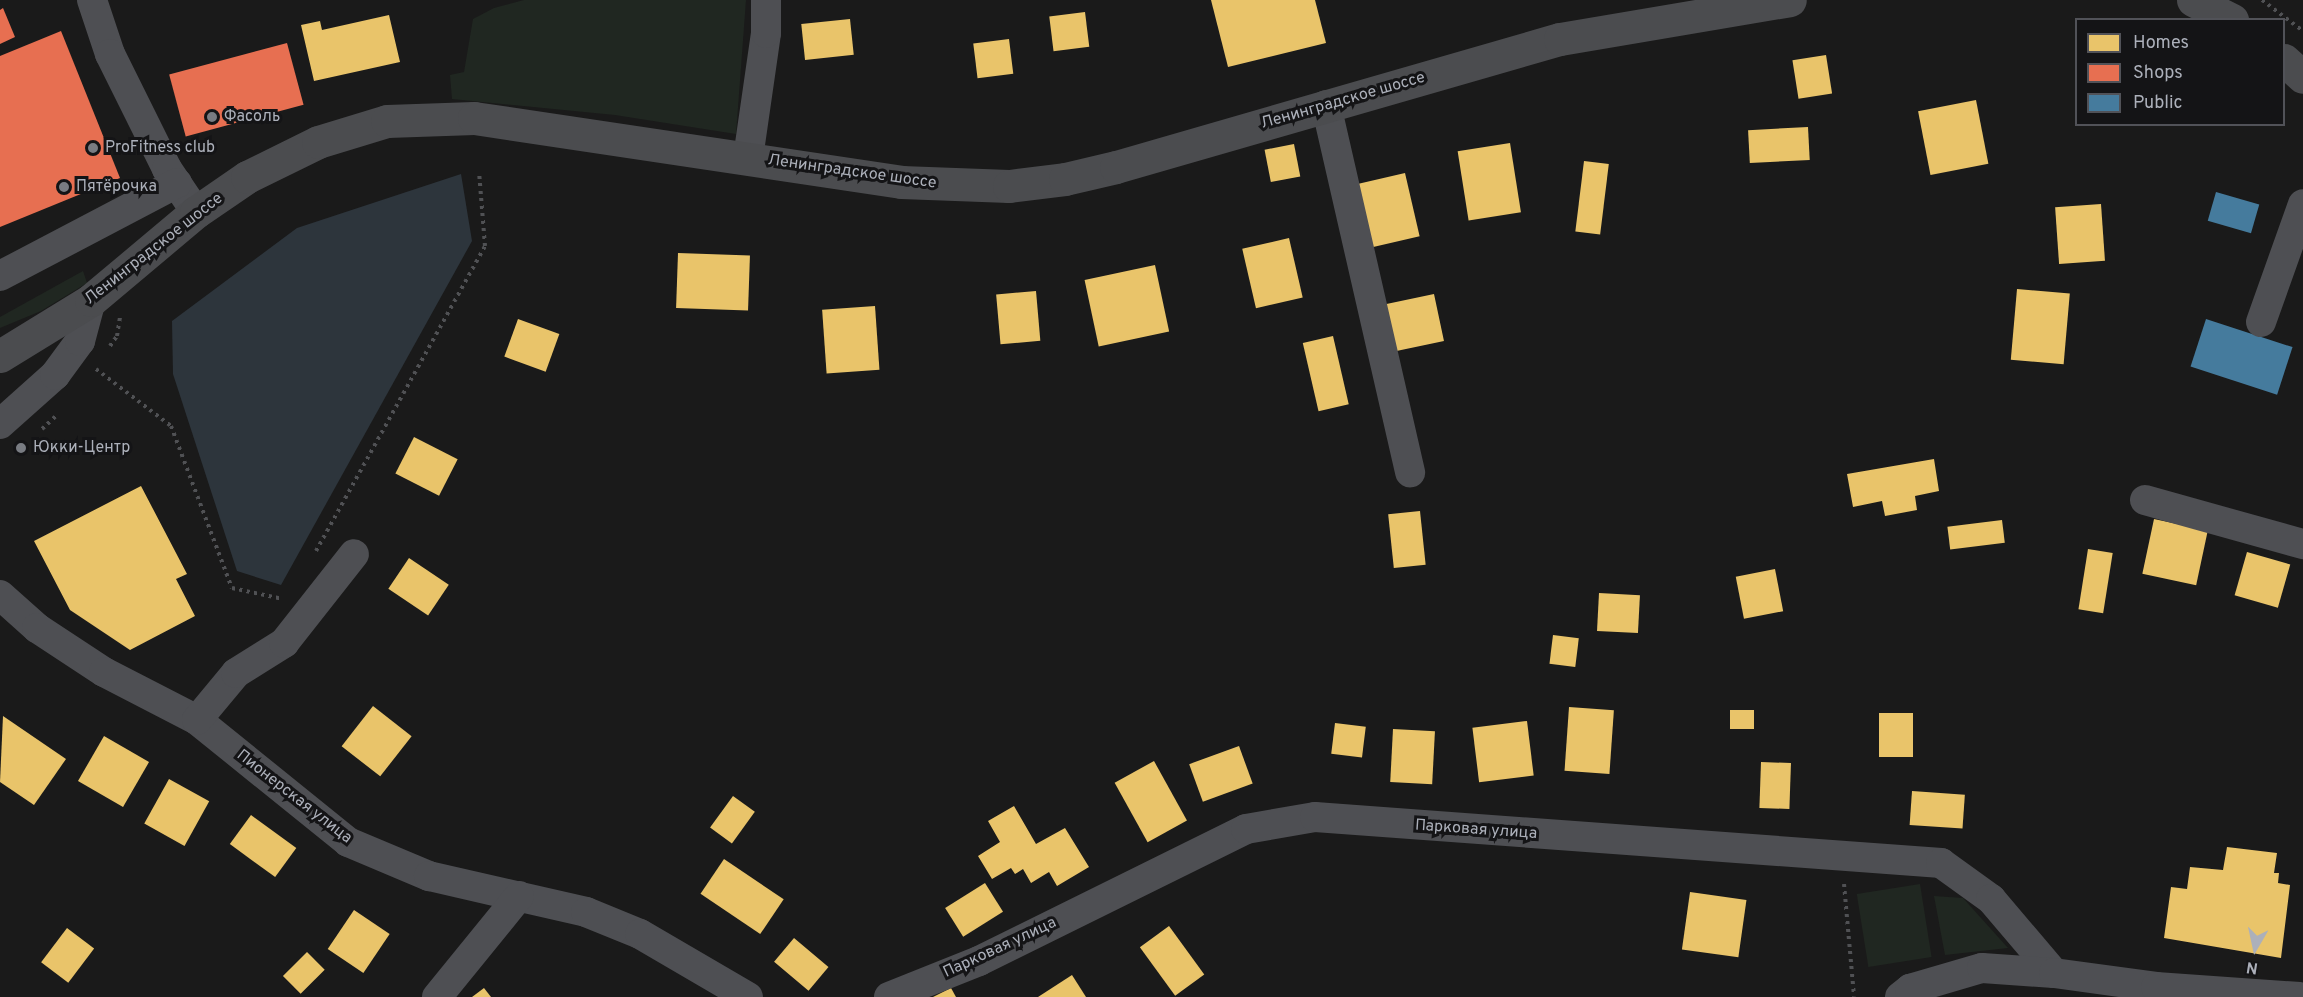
<!DOCTYPE html>
<meta charset="utf-8">
<style>
body{margin:0}
#map{position:relative;width:2303px;height:997px;overflow:hidden;background:#1a1a1a;font-family:Overpass,sans-serif}
div>[style]{position:absolute}
.green>*{inset:0;background:#202721;transform-origin:0 0}
.water>*{inset:0;background:#2d353c}
.homes>*{inset:0;background:#e9c46a;transform-origin:0 0}
.shops>*{inset:0;background:#e76f51;transform-origin:0 0}
.public>*{inset:0;background:#457b9d;transform-origin:0 0}
.path>*{height:4px;margin-top:-2px;transform-origin:0;background:repeating-linear-gradient(90deg,#505154 0 3px,transparent 0 7.5px)}
.minor>*{height:30px;margin:-15px;padding:0 15px;transform-origin:15px;border-radius:15px;background:#4e4f53}
.major>*{height:33px;margin:-16.5px;padding:0 16.5px;transform-origin:16.5px;border-radius:16.5px;background:#4b4c4f}
.dots>*{width:16px;height:16px;translate:-50% -50%;box-sizing:border-box;border:3px solid #141416;border-radius:50%}
span{translate:-50% -50%;white-space:nowrap;text-align:center;line-height:1.15;-webkit-text-stroke:6px #141416;paint-order:stroke}
.street-label{font-size:16px;color:#acb0ba}
.poi-label{font-size:16px;color:#acb0ba}
.left{translate:0 -50%;text-align:left}
.legend{position:absolute;left:2075px;top:18px;width:210px;height:108px;box-sizing:border-box;background:#141416;border:2px solid #515258;margin:0;padding:8px 10px;list-style:none;font-size:18px;color:#acb0ba}
.legend li{display:flex;align-items:center;gap:12px;height:30px}
.legend b{width:30px;border:2px solid #515258}
.north{position:absolute;left:2225px;top:919px;width:60px;height:60px;-webkit-text-stroke:4px #141416;paint-order:stroke;rotate:189deg;font-size:16px;font-weight:700;line-height:24px;text-align:center;color:#acb0ba}
.north::after{content:'';display:block;margin:auto;width:21px;height:27px;background:#acb0ba;clip-path:polygon(50% 0,100% 100%,50% 72%,0 100%)}
</style>
<div id="map">
<div class="green">
<div style="clip-path:polygon(524px 0,746px 0,736px 134px,615px 115px,452px 99px,450px 75px,464px 72px,473px 19px,494px 8px)"></div>
<div style="clip-path:polygon(83px 271px,87px 283px,41px 311px,0 328px,0 317px)"></div>
<div style="left:1920px;top:884px;width:74px;height:64px;rotate:81deg"></div>
<div style="clip-path:polygon(1934px 896px,1963px 898px,2008px 948px,1945px 955px)"></div>
</div>
<div class="water">
<div style="clip-path:polygon(461px 174px,472px 241px,281px 585px,237px 571px,173px 374px,172px 321px,297px 228px)"></div>
</div>
<div class="homes">
<div style="clip-path:polygon(1211px 0,1315px 0,1326px 43px,1228px 67px)"></div>
<div style="left:1085px;top:12px;width:35px;height:36px;rotate:83deg"></div>
<div style="clip-path:polygon(389px 15px,400px 62px,314px 81px,301px 25px,320px 21px,322px 30px)"></div>
<div style="left:850px;top:19px;width:36px;height:49px;rotate:84deg"></div>
<div style="left:1009px;top:39px;width:35px;height:36px;rotate:83deg"></div>
<div style="left:1826px;top:55px;width:39px;height:34px;rotate:81deg"></div>
<div style="left:1976px;top:100px;width:65px;height:59px;rotate:79deg"></div>
<div style="left:1808px;top:127px;width:33px;height:60px;rotate:87deg"></div>
<div style="left:1510px;top:143px;width:70px;height:53px;rotate:81deg"></div>
<div style="left:1294px;top:144px;width:33px;height:30px;rotate:79deg"></div>
<div style="left:1584px;top:161px;width:25px;height:71px;rotate:7deg"></div>
<div style="left:1405px;top:173px;width:65px;height:52px;rotate:77deg"></div>
<div style="left:2101px;top:204px;width:57px;height:46px;rotate:86deg"></div>
<div style="left:1289px;top:238px;width:61px;height:48px;rotate:77deg"></div>
<div style="left:678px;top:253px;width:72px;height:55px;rotate:2deg"></div>
<div style="left:1155px;top:265px;width:68px;height:72px;rotate:78deg"></div>
<div style="left:2017px;top:289px;width:53px;height:71px;rotate:5deg"></div>
<div style="left:1036px;top:291px;width:50px;height:40px;rotate:85deg"></div>
<div style="left:1434px;top:294px;width:48px;height:51px;rotate:78deg"></div>
<div style="left:875px;top:306px;width:64px;height:53px;rotate:86deg"></div>
<div style="left:518px;top:319px;width:44px;height:40px;rotate:20deg"></div>
<div style="left:1333px;top:336px;width:70px;height:31px;rotate:77deg"></div>
<div style="left:414px;top:437px;width:49px;height:41px;rotate:27deg"></div>
<div style="clip-path:polygon(1934px 459px,1939px 491px,1915px 496px,1917px 510px,1885px 516px,1882px 501px,1853px 507px,1847px 474px)"></div>
<div style="clip-path:polygon(141px 486px,187px 574px,176px 579px,195px 616px,130px 650px,70px 610px,34px 541px)"></div>
<div style="left:1420px;top:511px;width:54px;height:32px;rotate:84deg"></div>
<div style="left:2154px;top:519px;width:55px;height:56px;rotate:12deg"></div>
<div style="left:2002px;top:520px;width:23px;height:55px;rotate:83deg"></div>
<div style="left:2088px;top:549px;width:25px;height:61px;rotate:9deg"></div>
<div style="left:2247px;top:552px;width:45px;height:45px;rotate:16deg"></div>
<div style="left:409px;top:558px;width:48px;height:37px;rotate:34deg"></div>
<div style="left:1775px;top:569px;width:43px;height:40px;rotate:79deg"></div>
<div style="left:1599px;top:593px;width:41px;height:38px;rotate:3deg"></div>
<div style="left:1553px;top:635px;width:26px;height:29px;rotate:7deg"></div>
<div style="left:373px;top:706px;width:49px;height:51px;rotate:38deg"></div>
<div style="left:1569px;top:707px;width:45px;height:64px;rotate:4deg"></div>
<div style="left:1730px;top:710px;width:24px;height:19px"></div>
<div style="left:1879px;top:713px;width:34px;height:44px"></div>
<div style="clip-path:polygon(3px 716px,66px 759px,34px 805px,0 782px)"></div>
<div style="left:1527px;top:721px;width:55px;height:55px;rotate:83deg"></div>
<div style="left:1335px;top:723px;width:31px;height:31px;rotate:7deg"></div>
<div style="left:1393px;top:729px;width:42px;height:53px;rotate:3deg"></div>
<div style="left:104px;top:736px;width:52px;height:52px;rotate:30deg"></div>
<div style="left:1239px;top:746px;width:40px;height:53px;rotate:70deg"></div>
<div style="left:1154px;top:761px;width:68px;height:45px;rotate:61deg"></div>
<div style="left:1761px;top:762px;width:30px;height:46px;rotate:2deg"></div>
<div style="left:169px;top:779px;width:46px;height:51px;rotate:29deg"></div>
<div style="left:1912px;top:791px;width:53px;height:34px;rotate:4deg"></div>
<div style="left:733px;top:796px;width:27px;height:39px;rotate:36deg"></div>
<div style="clip-path:polygon(1014px 806px,1036px 844px,1065px 828px,1089px 867px,1057px 886px,1049px 872px,1031px 883px,1023px 869px,1015px 874px,1011px 868px,992px 879px,978px 856px,1000px 842px,988px 821px)"></div>
<div style="left:251px;top:815px;width:56px;height:36px;rotate:36deg"></div>
<div style="clip-path:polygon(2227px 847px,2277px 853px,2274px 873px,2279px 873px,2278px 883px,2290px 885px,2281px 958px,2164px 938px,2171px 887px,2187px 889px,2190px 867px,2223px 870px)"></div>
<div style="left:724px;top:859px;width:72px;height:42px;rotate:34deg"></div>
<div style="left:985px;top:883px;width:34px;height:47px;rotate:58deg"></div>
<div style="left:1690px;top:892px;width:57px;height:58px;rotate:8deg"></div>
<div style="left:354px;top:910px;width:43px;height:47px;rotate:34deg"></div>
<div style="left:1169px;top:926px;width:60px;height:36px;rotate:54deg"></div>
<div style="left:67px;top:928px;width:34px;height:43px;rotate:37deg"></div>
<div style="left:794px;top:938px;width:45px;height:31px;rotate:40deg"></div>
<div style="left:307px;top:952px;width:25px;height:34px;rotate:45deg"></div>
<div style="clip-path:polygon(1072px 975px,1086px 997px,1038px 997px)"></div>
<div style="clip-path:polygon(484px 988px,491px 997px,472px 997px)"></div>
<div style="clip-path:polygon(951px 988px,956px 997px,933px 997px)"></div>
</div>
<div class="shops">
<div style="clip-path:polygon(3px 8px,15px 37px,0 44px,0 10px)"></div>
<div style="clip-path:polygon(61px 31px,120px 178px,0 227px,0 56px)"></div>
<div style="left:287px;top:43px;width:64px;height:122px;rotate:75deg"></div>
</div>
<div class="public">
<div style="left:2216px;top:192px;width:45px;height:30px;rotate:16deg"></div>
<div style="left:2206px;top:319px;width:91px;height:50px;rotate:18deg"></div>
</div>
<div class="path">
<div style="left:2262px;top:0;width:51px;rotate:37.1deg"></div>
<div style="left:110px;top:346px;width:12px;rotate:-55deg"></div>
<div style="left:117px;top:336px;width:19px;rotate:-81deg"></div>
<div style="left:96px;top:369px;width:94px;rotate:37.2deg"></div>
<div style="left:171px;top:426px;width:173px;rotate:69.4deg"></div>
<div style="left:232px;top:588px;width:52px;rotate:12.2deg"></div>
<div style="left:42px;top:429px;width:22px;rotate:-43deg"></div>
<div style="left:316px;top:551px;width:349px;rotate:-61deg"></div>
<div style="left:485px;top:246px;width:75px;rotate:-94.6deg"></div>
<div style="left:1844px;top:884px;width:113px;rotate:84.9deg"></div>
</div>
<div class="minor">
<div style="left:92px;top:0;width:57px;rotate:71.6deg"></div>
<div style="left:110px;top:54px;width:128px;rotate:63.6deg"></div>
<div style="left:167px;top:169px;width:52px;rotate:56deg"></div>
<div style="left:1326px;top:105px;width:377px;rotate:77.1deg"></div>
<div style="left:748px;top:158px;width:126px;rotate:-81.8deg"></div>
<div style="left:766px;top:33px;width:33px;rotate:-90deg"></div>
<div style="left:0;top:276px;width:200px;rotate:-27.7deg"></div>
<div style="left:2261px;top:322px;width:125px;rotate:-70.4deg"></div>
<div style="left:0;top:424px;width:74px;rotate:-41.7deg"></div>
<div style="left:55px;top:375px;width:42px;rotate:-53.7deg"></div>
<div style="left:80px;top:341px;width:42px;rotate:-75deg"></div>
<div style="left:2145px;top:500px;width:164px;rotate:15.6deg"></div>
<div style="left:0;top:595px;width:50px;rotate:41.7deg"></div>
<div style="left:37px;top:628px;width:80px;rotate:33.3deg"></div>
<div style="left:104px;top:672px;width:105px;rotate:27.3deg"></div>
<div style="left:197px;top:720px;width:194px;rotate:38.9deg"></div>
<div style="left:348px;top:842px;width:88px;rotate:22.8deg"></div>
<div style="left:429px;top:876px;width:161px;rotate:12.9deg"></div>
<div style="left:586px;top:912px;width:58px;rotate:22.2deg"></div>
<div style="left:640px;top:934px;width:125px;rotate:30.3deg"></div>
<div style="left:197px;top:720px;width:61px;rotate:-50.3deg"></div>
<div style="left:236px;top:673px;width:57px;rotate:-32deg"></div>
<div style="left:284px;top:643px;width:113px;rotate:-51.8deg"></div>
<div style="left:437px;top:997px;width:130px;rotate:-50.9deg"></div>
<div style="left:889px;top:997px;width:97px;rotate:-21.8deg"></div>
<div style="left:979px;top:961px;width:298px;rotate:-26.3deg"></div>
<div style="left:1246px;top:829px;width:70px;rotate:-9.9deg"></div>
<div style="left:1315px;top:817px;width:628px;rotate:4.2deg"></div>
<div style="left:1941px;top:863px;width:62px;rotate:35.8deg"></div>
<div style="left:1991px;top:899px;width:97px;rotate:49.6deg"></div>
<div style="left:1900px;top:997px;width:13px;rotate:-39deg"></div>
<div style="left:1910px;top:989px;width:75px;rotate:-16.3deg"></div>
<div style="left:1982px;top:968px;width:72px;rotate:4deg"></div>
<div style="left:2054px;top:973px;width:103px;rotate:7.8deg"></div>
<div style="left:2156px;top:987px;width:144px;rotate:4deg"></div>
</div>
<div class="major">
<div style="left:2193px;top:0;width:44px;rotate:27.1deg"></div>
<div style="left:2284px;top:60px;width:25px;rotate:42deg"></div>
<div style="left:0;top:356px;width:107px;rotate:-31.6deg"></div>
<div style="left:91px;top:300px;width:137px;rotate:-40deg"></div>
<div style="left:196px;top:212px;width:62px;rotate:-34.5deg"></div>
<div style="left:247px;top:177px;width:79px;rotate:-26.2deg"></div>
<div style="left:318px;top:142px;width:72px;rotate:-16.9deg"></div>
<div style="left:387px;top:121px;width:87px;rotate:-2deg"></div>
<div style="left:474px;top:118px;width:432px;rotate:8.5deg"></div>
<div style="left:901px;top:182px;width:108px;rotate:2.1deg"></div>
<div style="left:1009px;top:186px;width:56px;rotate:-7.1deg"></div>
<div style="left:1065px;top:179px;width:52px;rotate:-13.2deg"></div>
<div style="left:1116px;top:167px;width:462px;rotate:-16.1deg"></div>
<div style="left:1560px;top:39px;width:233px;rotate:-9.6deg"></div>
</div>
<div class="dots">
<div style="left:212px;top:117px;background:#797c82"></div>
<div style="left:93px;top:148px;background:#797c82"></div>
<div style="left:64px;top:187px;background:#797c82"></div>
<div style="left:21px;top:448px;background:#797c82"></div>
</div>
<div class="street-label">
<span style="left:1343px;top:101px;rotate:-16deg">Ленинградское шоссе</span>
<span style="left:852px;top:172px;rotate:8deg">Ленинградское шоссе</span>
<span style="left:154px;top:249px;rotate:-38deg">Ленинградское шоссе</span>
<span style="left:294px;top:797px;rotate:38deg">Пионерская улица</span>
<span style="left:1476px;top:830px;rotate:4deg">Парковая улица</span>
<span style="left:1000px;top:948px;rotate:-25deg">Парковая улица</span>
</div>
<div class="poi-label">
<span class="left" style="left:224px;top:117px">Фасоль</span>
<span class="left" style="left:105px;top:148px">ProFitness club</span>
<span class="left" style="left:76px;top:187px">Пятёрочка</span>
<span class="left" style="left:33px;top:448px">Юкки-Центр</span>
</div>
<ul class="legend">
<li><b style="height:16px;background:#e9c46a"></b>Homes</li>
<li><b style="height:16px;background:#e76f51"></b>Shops</li>
<li><b style="height:16px;background:#457b9d"></b>Public</li>
</ul>
<div class="north">N</div>
</div>
